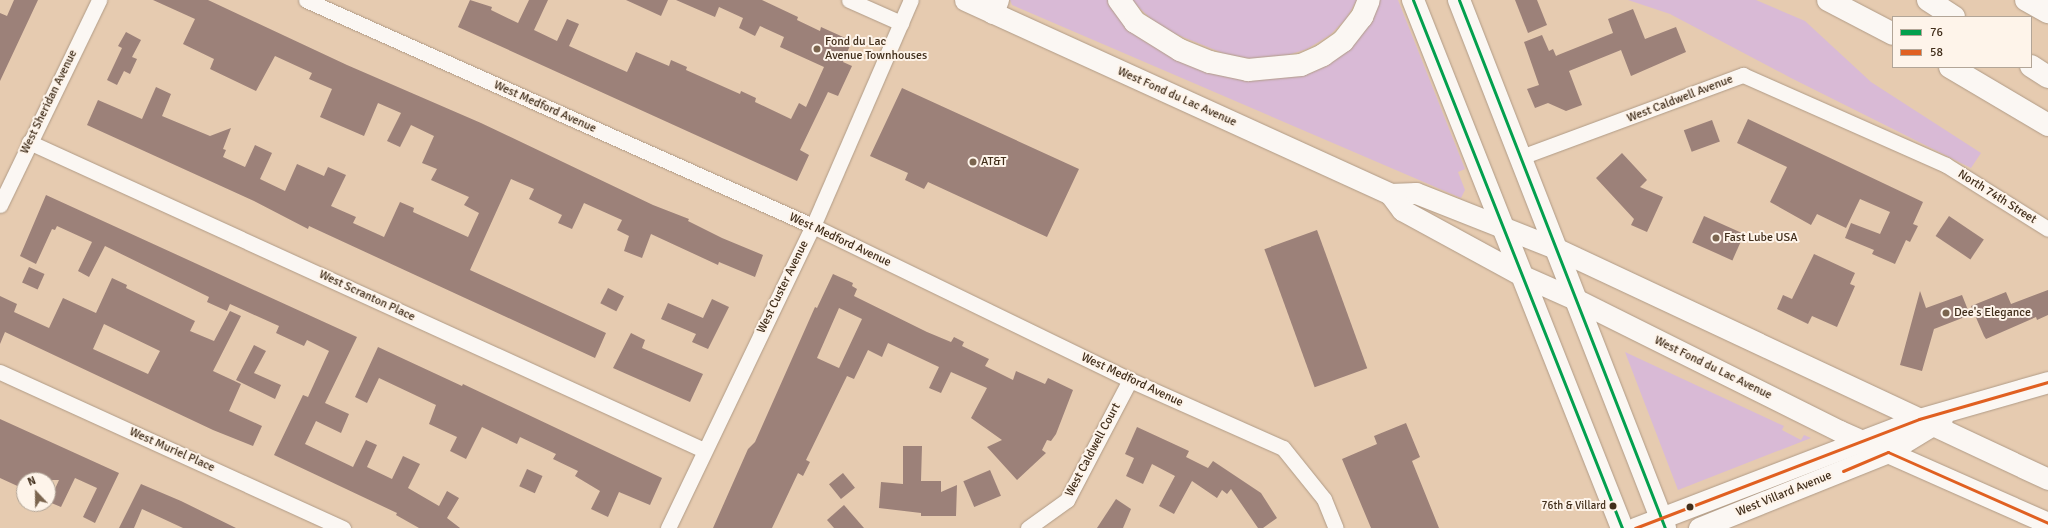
<!DOCTYPE html>
<style>
body{margin:0}
#map{position:relative;width:2048px;height:528px;overflow:hidden;background:#e6cbb0;font-family:Signika,sans-serif}
div>[style]{position:absolute}
.green>*{inset:0;background:#d9bad6}
.building>*{inset:0;background:#9c8179;transform-origin:0 0}
.roads{filter:drop-shadow(0 0 1px #b09b86) drop-shadow(0 0 1px #b09b86)}
.street>*{height:15px;margin:-7.5px;padding:0 7.5px;transform-origin:7.5px;border-radius:7.5px;background:#fbf7f3}
.secondary>*{height:21px;margin:-10.5px;padding:0 10.5px;transform-origin:10.5px;border-radius:10.5px;background:#fbf7f3}
.primary>*{height:22px;margin:-11px;padding:0 11px;transform-origin:11px;border-radius:11px;background:#fbf7f3}
.highway>*{height:22px;margin:-11px;padding:0 11px;transform-origin:11px;border-radius:11px;background:#fbf7f3}
.bus-1>*{height:3px;margin:-1.5px;padding:0 1.5px;transform-origin:1.5px;border-radius:1.5px;background:#03a04e}
.bus-2>*{height:3px;margin:-1.5px;padding:0 1.5px;transform-origin:1.5px;border-radius:1.5px;background:#e06021}
.dots>*{width:11px;height:11px;translate:-50% -50%;box-sizing:border-box;border:2px solid #fef4ea;border-radius:50%}
span{translate:-50% -50%;white-space:nowrap;text-align:center;line-height:1.15;-webkit-text-stroke:4px #fef4ea;paint-order:stroke}
.bus-label{font-size:11px;color:#412e1b}
.right{translate:-100% -50%;text-align:right}
.poi-label{font-size:12px;color:#412e1b}
.left{translate:0 -50%;text-align:left}
.street-label{font-size:12px;color:#412e1b}
.legend{position:absolute;left:1892px;top:16px;width:140px;height:52px;box-sizing:border-box;background:#fef4ea;border:1px solid #b2a597;margin:0;padding:5px 7px;list-style:none;font-size:12px;color:#412e1b}
.legend li{display:flex;align-items:center;gap:8px;height:20px}
.legend b{width:20px;border:1px solid #b2a597}
.north{position:absolute;left:16px;top:472px;width:40px;height:40px;box-sizing:border-box;background:#fef4ea;border:1px solid #b2a597;border-radius:50%;rotate:338deg;font-size:11px;font-weight:700;line-height:16px;text-align:center;color:#412e1b}
.north::after{content:'';display:block;margin:auto;width:14px;height:18px;background:#7b654f;clip-path:polygon(50% 0,100% 100%,50% 72%,0 100%)}
</style>
<div id="map">
<div class="green">
<div style="clip-path:polygon(1010px 0,1111px 0,1168px 49px,1289px 73px,1376px 0,1398px 0,1465px 169px,1458px 172px,1465px 190px,1461px 198px,1012px 5px)"></div>
<div style="clip-path:polygon(1131px 0,1357px 0,1346px 19px,1330px 35px,1307px 49px,1285px 56px,1252px 59px,1225px 54px,1173px 33px,1152px 20px)"></div>
<div style="clip-path:polygon(1628px 0,1756px 0,1805px 21px,1871px 82px,1981px 153px,1971px 168px,1791px 78px,1670px 14px)"></div>
<div style="clip-path:polygon(1625px 352px,1784px 426px,1782px 430px,1801px 440px,1804px 435px,1811px 438px,1678px 490px)"></div>
</div>
<div class="building">
<div style="clip-path:polygon(14px 0,38px 0,0 81px,0 13px,7px 16px)"></div>
<div style="clip-path:polygon(153px 0,208px 0,347px 65px,481px 123px,653px 205px,689px 219px,688px 221px,722px 238px,763px 255px,755px 277px,719px 262px,718px 265px,651px 234px,642px 258px,624px 251px,629px 236px,617px 230px,622px 220px,584px 203px,572px 229px,558px 223px,562px 215px,529px 199px,534px 189px,511px 179px,470px 270px,606px 333px,595px 358px,309px 226px,308px 229px,254px 201px,87px 125px,98px 100px,142px 119px,156px 87px,171px 94px,162px 116px,210px 136px,231px 128px,223px 149px,226px 150px,223px 157px,245px 167px,255px 145px,272px 153px,260px 179px,285px 191px,297px 164px,324px 176px,328px 167px,346px 175px,331px 206px,356px 217px,353px 223px,384px 237px,400px 202px,414px 208px,413px 212px,468px 237px,479px 213px,464px 205px,469px 197px,431px 180px,437px 169px,422px 163px,434px 136px,411px 125px,400px 147px,387px 141px,401px 113px,378px 103px,364px 136px,320px 117px,332px 89px,309px 79px,312px 73px,275px 56px,256px 91px,210px 69px,214px 59px,183px 44px,195px 19px)"></div>
<div style="clip-path:polygon(470px 0,492px 7px,491px 10px,518px 23px,529px 0,548px 0,534px 30px,557px 41px,567px 19px,579px 24px,569px 46px,600px 60px,627px 72px,636px 52px,669px 66px,671px 60px,687px 67px,686px 70px,740px 94px,741px 91px,756px 98px,755px 102px,791px 119px,799px 103px,806px 107px,824px 67px,780px 47px,784px 37px,760px 26px,755px 36px,739px 28px,743px 18px,719px 7px,715px 17px,676px 0,762px 0,798px 17px,797px 20px,820px 31px,821px 27px,852px 41px,843px 62px,852px 66px,838px 96px,828px 92px,800px 150px,809px 155px,797px 181px,458px 27px)"></div>
<div style="clip-path:polygon(626px 0,668px 0,661px 16px)"></div>
<div style="clip-path:polygon(1515px 0,1537px 0,1547px 25px,1528px 33px)"></div>
<div style="clip-path:polygon(1633px 9px,1645px 39px,1676px 27px,1686px 52px,1631px 76px,1621px 50px,1569px 71px,1582px 105px,1566px 111px,1548px 103px,1535px 108px,1527px 89px,1539px 85px,1524px 42px,1542px 35px,1549px 51px,1553px 49px,1556px 56px,1558px 55px,1613px 33px,1608px 19px)"></div>
<div style="clip-path:polygon(126px 32px,141px 40px,132px 57px,137px 59px,130px 74px,124px 71px,117px 85px,107px 80px,122px 48px,118px 46px)"></div>
<div style="clip-path:polygon(902px 88px,1079px 169px,1047px 237px,928px 182px,924px 189px,905px 180px,908px 173px,870px 156px)"></div>
<div style="clip-path:polygon(1748px 119px,1923px 202px,1913px 224px,1918px 226px,1910px 242px,1906px 240px,1895px 264px,1872px 254px,1874px 250px,1845px 238px,1851px 223px,1880px 234px,1890px 212px,1860px 199px,1846px 228px,1817px 214px,1811px 225px,1770px 202px,1787px 167px,1737px 143px)"></div>
<div style="left:1712px;top:120px;width:23px;height:30px;rotate:70deg"></div>
<div style="clip-path:polygon(1622px 153px,1647px 180px,1640px 187px,1663px 197px,1647px 232px,1631px 225px,1634px 219px,1596px 178px)"></div>
<div style="clip-path:polygon(46px 195px,357px 337px,325px 403px,349px 414px,341px 433px,316px 421px,305px 444px,353px 467px,366px 440px,377px 445px,367px 467px,392px 479px,403px 456px,420px 464px,408px 488px,439px 506px,447px 491px,459px 498px,447px 518px,460px 528px,419px 528px,396px 515px,397px 513px,274px 455px,303px 395px,308px 397px,329px 351px,307px 340px,304px 346px,276px 333px,279px 326px,230px 304px,227px 311px,207px 302px,209px 297px,105px 246px,89px 277px,78px 271px,92px 242px,57px 226px,55px 230px,52px 229px,36px 264px,20px 256px)"></div>
<div style="left:1704px;top:216px;width:44px;height:29px;rotate:24deg"></div>
<div style="left:1949px;top:216px;width:42px;height:24px;rotate:34deg"></div>
<div style="left:1317px;top:230px;width:147px;height:56px;rotate:70deg"></div>
<div style="clip-path:polygon(1814px 254px,1855px 273px,1850px 284px,1855px 286px,1837px 327px,1812px 316px,1808px 324px,1777px 309px,1783px 295px,1792px 299px)"></div>
<div style="left:29px;top:267px;width:17px;height:17px;rotate:24deg"></div>
<div style="clip-path:polygon(evenodd,833px 274px,853px 283px,852px 286px,857px 289px,854px 296px,927px 332px,951px 342px,954px 337px,964px 342px,962px 346px,989px 359px,985px 366px,1013px 380px,1016px 371px,1045px 384px,1048px 378px,1073px 390px,1056px 434px,1051px 441px,1047px 440px,1042px 450px,1046px 453px,1017px 480px,987px 447px,1002px 440px,971px 418px,987px 388px,951px 372px,941px 393px,929px 388px,939px 367px,888px 343px,882px 357px,868px 350px,854px 379px,847px 376px,806px 460px,810px 462px,803px 476px,798px 473px,772px 528px,713px 528px,748px 449px,755px 442px,815px 307px,817px 308px,833px 274px,839px 308px,862px 319px,839px 368px,817px 358px,839px 308px)"></div>
<div style="clip-path:polygon(evenodd,112px 278px,127px 285px,126px 288px,195px 321px,190px 331px,214px 341px,230px 311px,241px 316px,213px 371px,241px 384px,229px 411px,262px 426px,253px 446px,213px 430px,5px 332px,0 344px,0 296px,17px 304px,14px 312px,49px 328px,63px 298px,96px 313px,112px 278px,104px 324px,160px 351px,148px 374px,93px 349px,104px 324px)"></div>
<div style="left:608px;top:288px;width:18px;height:17px;rotate:27deg"></div>
<div style="clip-path:polygon(2048px 290px,2048px 315px,2037px 320px,2036px 317px,1986px 339px,1984px 336px,1971px 306px,2006px 292px,2011px 304px)"></div>
<div style="clip-path:polygon(1920px 291px,1926px 308px,1962px 295px,1970px 315px,1934px 329px,1922px 371px,1900px 365px)"></div>
<div style="clip-path:polygon(712px 299px,729px 307px,708px 349px,692px 342px,696px 334px,661px 319px,668px 303px,703px 318px)"></div>
<div style="clip-path:polygon(631px 333px,645px 340px,642px 348px,703px 374px,690px 402px,613px 368px)"></div>
<div style="clip-path:polygon(254px 345px,266px 351px,254px 373px,281px 385px,275px 399px,236px 380px)"></div>
<div style="clip-path:polygon(378px 347px,462px 386px,463px 384px,662px 478px,650px 505px,619px 492px,608px 517px,591px 509px,600px 491px,575px 476px,578px 471px,553px 459px,556px 454px,520px 437px,517px 444px,482px 427px,466px 459px,450px 451px,457px 437px,429px 424px,436px 405px,379px 378px,367px 403px,355px 397px)"></div>
<div style="clip-path:polygon(0 419px,119px 473px,95px 523px,83px 517px,97px 488px,75px 478px,61px 507px,49px 502px,59px 480px,24px 480px,24px 489px,0 478px)"></div>
<div style="clip-path:polygon(1406px 423px,1420px 457px,1412px 461px,1439px 528px,1371px 528px,1342px 459px,1377px 444px,1374px 436px)"></div>
<div style="clip-path:polygon(1137px 427px,1189px 451px,1186px 457px,1208px 468px,1213px 461px,1261px 493px,1277px 518px,1263px 528px,1258px 528px,1231px 489px,1227px 494px,1222px 490px,1217px 498px,1192px 481px,1174px 514px,1159px 506px,1175px 476px,1152px 464px,1143px 484px,1126px 476px,1134px 458px,1125px 454px)"></div>
<div style="clip-path:polygon(903px 446px,922px 446px,921px 481px,941px 481px,941px 492px,957px 485px,956px 516px,921px 516px,921px 513px,879px 508px,881px 482px,903px 484px)"></div>
<div style="left:527px;top:469px;width:17px;height:19px;rotate:24deg"></div>
<div style="left:990px;top:470px;width:28px;height:29px;rotate:67deg"></div>
<div style="left:843px;top:473px;width:19px;height:18px;rotate:51deg"></div>
<div style="clip-path:polygon(141px 484px,181px 501px,236px 528px,183px 528px,142px 509px,134px 528px,119px 528px)"></div>
<div style="clip-path:polygon(1116px 499px,1131px 509px,1123px 528px,1097px 528px)"></div>
<div style="clip-path:polygon(844px 505px,864px 528px,834px 528px,827px 520px)"></div>
</div>
<div class="roads">
<div class="street">
<div style="left:306px;top:0;width:555px;rotate:24.03deg"></div>
<div style="left:813px;top:226px;width:352px;rotate:25.9deg"></div>
<div style="left:1130px;top:380px;width:167px;rotate:24deg"></div>
<div style="left:1283px;top:448px;width:65px;rotate:51.2deg"></div>
<div style="left:1324px;top:499px;width:31px;rotate:68deg"></div>
<div style="left:849px;top:0;width:57px;rotate:23.9deg"></div>
<div style="left:29px;top:142px;width:742px;rotate:24.53deg"></div>
<div style="left:1521px;top:157px;width:237px;rotate:-20.3deg"></div>
<div style="left:1743px;top:75px;width:222px;rotate:23.9deg"></div>
<div style="left:1946px;top:165px;width:120px;rotate:32.1deg"></div>
<div style="left:0;top:205px;width:228px;rotate:-64.2deg"></div>
<div style="left:0;top:372px;width:377px;rotate:24.5deg"></div>
<div style="left:668px;top:528px;width:335px;rotate:-64.4deg"></div>
<div style="left:813px;top:226px;width:246px;rotate:-66.6deg"></div>
<div style="left:1028px;top:528px;width:48px;rotate:-35.7deg"></div>
<div style="left:1067px;top:500px;width:136px;rotate:-62.3deg"></div>
</div>
<div class="secondary">
<div style="left:965px;top:0;width:467px;rotate:24.5deg"></div>
<div style="left:1390px;top:194px;width:26px;rotate:-2deg"></div>
<div style="left:1416px;top:193px;width:149px;rotate:21.6deg"></div>
<div style="left:1555px;top:248px;width:544px;rotate:25.11deg"></div>
<div style="left:1390px;top:194px;width:20px;rotate:53deg"></div>
<div style="left:1402px;top:210px;width:138px;rotate:28.6deg"></div>
<div style="left:1523px;top:276px;width:57px;rotate:23.9deg"></div>
<div style="left:1575px;top:299px;width:296px;rotate:26.5deg"></div>
<div style="left:1840px;top:431px;width:227px;rotate:23.9deg"></div>
<div style="left:1635px;top:528px;width:304px;rotate:-21deg"></div>
<div style="left:1919px;top:419px;width:134px;rotate:-16deg"></div>
<div style="left:1699px;top:528px;width:204px;rotate:-21.9deg"></div>
<div style="left:1888px;top:452px;width:63px;rotate:-31.4deg"></div>
</div>
<div class="primary">
<div style="left:1413px;top:0;width:568px;rotate:68.4deg"></div>
<div style="left:1459px;top:0;width:567px;rotate:68.69deg"></div>
</div>
<div class="highway">
<div style="left:1119px;top:0;width:27px;rotate:54deg"></div>
<div style="left:1135px;top:22px;width:53px;rotate:31.9deg"></div>
<div style="left:1180px;top:50px;width:32px;rotate:22deg"></div>
<div style="left:1210px;top:62px;width:39px;rotate:12deg"></div>
<div style="left:1248px;top:70px;width:53px;rotate:-5.4deg"></div>
<div style="left:1301px;top:65px;width:24px;rotate:-24deg"></div>
<div style="left:1323px;top:55px;width:24px;rotate:-35deg"></div>
<div style="left:1343px;top:41px;width:31px;rotate:-52deg"></div>
<div style="left:1362px;top:17px;width:18px;rotate:-68deg"></div>
<div style="left:1828px;top:0;width:73px;rotate:27.6deg"></div>
<div style="left:1928px;top:0;width:31px;rotate:33deg"></div>
<div style="left:2026px;top:0;width:25px;rotate:29deg"></div>
<div style="left:993px;top:13px;width:14px;rotate:-69deg"></div>
<div style="left:2031px;top:66px;width:20px;rotate:33deg"></div>
<div style="left:1950px;top:67px;width:114px;rotate:30.6deg"></div>
</div>
</div>
<div class="bus-1">
<div style="left:1413px;top:0;width:568px;rotate:68.4deg"></div>
<div style="left:1459px;top:0;width:567px;rotate:68.69deg"></div>
</div>
<div class="bus-2">
<div style="left:1843px;top:471px;width:49px;rotate:-22.9deg"></div>
<div style="left:1888px;top:452px;width:175px;rotate:23.9deg"></div>
<div style="left:1635px;top:528px;width:304px;rotate:-21deg"></div>
<div style="left:1919px;top:419px;width:134px;rotate:-16deg"></div>
</div>
<div class="dots">
<div style="left:817px;top:49px;background:#7b654f"></div>
<div style="left:973px;top:162px;background:#7b654f"></div>
<div style="left:1716px;top:238px;background:#7b654f"></div>
<div style="left:1946px;top:313px;background:#7b654f"></div>
<div style="left:1613px;top:506px;background:#412e1b"></div>
<div style="left:1690px;top:507px;background:#412e1b"></div>
</div>
<div class="bus-label">
<span class="right" style="left:1606px;top:506px">76th &amp; Villard</span>
</div>
<div class="poi-label">
<span class="left" style="left:825px;top:49px">Fond du Lac<br>Avenue Townhouses</span>
<span class="left" style="left:981px;top:162px">AT&amp;T</span>
<span class="left" style="left:1724px;top:238px">Fast Lube USA</span>
<span class="left" style="left:1954px;top:313px">Dee's Elegance</span>
</div>
<div class="street-label">
<span style="left:1177px;top:97px;rotate:24deg">West Fond du Lac Avenue</span>
<span style="left:1680px;top:99px;rotate:-21deg">West Caldwell Avenue</span>
<span style="left:49px;top:102px;rotate:-64deg">West Sheridan Avenue</span>
<span style="left:545px;top:107px;rotate:24deg">West Medford Avenue</span>
<span style="left:1997px;top:197px;rotate:32deg">North 74th Street</span>
<span style="left:840px;top:240px;rotate:25deg">West Medford Avenue</span>
<span style="left:783px;top:287px;rotate:-64deg">West Custer Avenue</span>
<span style="left:367px;top:296px;rotate:25deg">West Scranton Place</span>
<span style="left:1713px;top:368px;rotate:26deg">West Fond du Lac Avenue</span>
<span style="left:1132px;top:380px;rotate:25deg">West Medford Avenue</span>
<span style="left:172px;top:450px;rotate:24deg">West Muriel Place</span>
<span style="left:1093px;top:450px;rotate:-62deg">West Caldwell Court</span>
<span style="left:1784px;top:494px;rotate:-22deg">West Villard Avenue</span>
</div>
<ul class="legend">
<li><b style="height:5px;background:#03a04e"></b>76</li>
<li><b style="height:5px;background:#e06021"></b>58</li>
</ul>
<div class="north">N</div>
</div>
